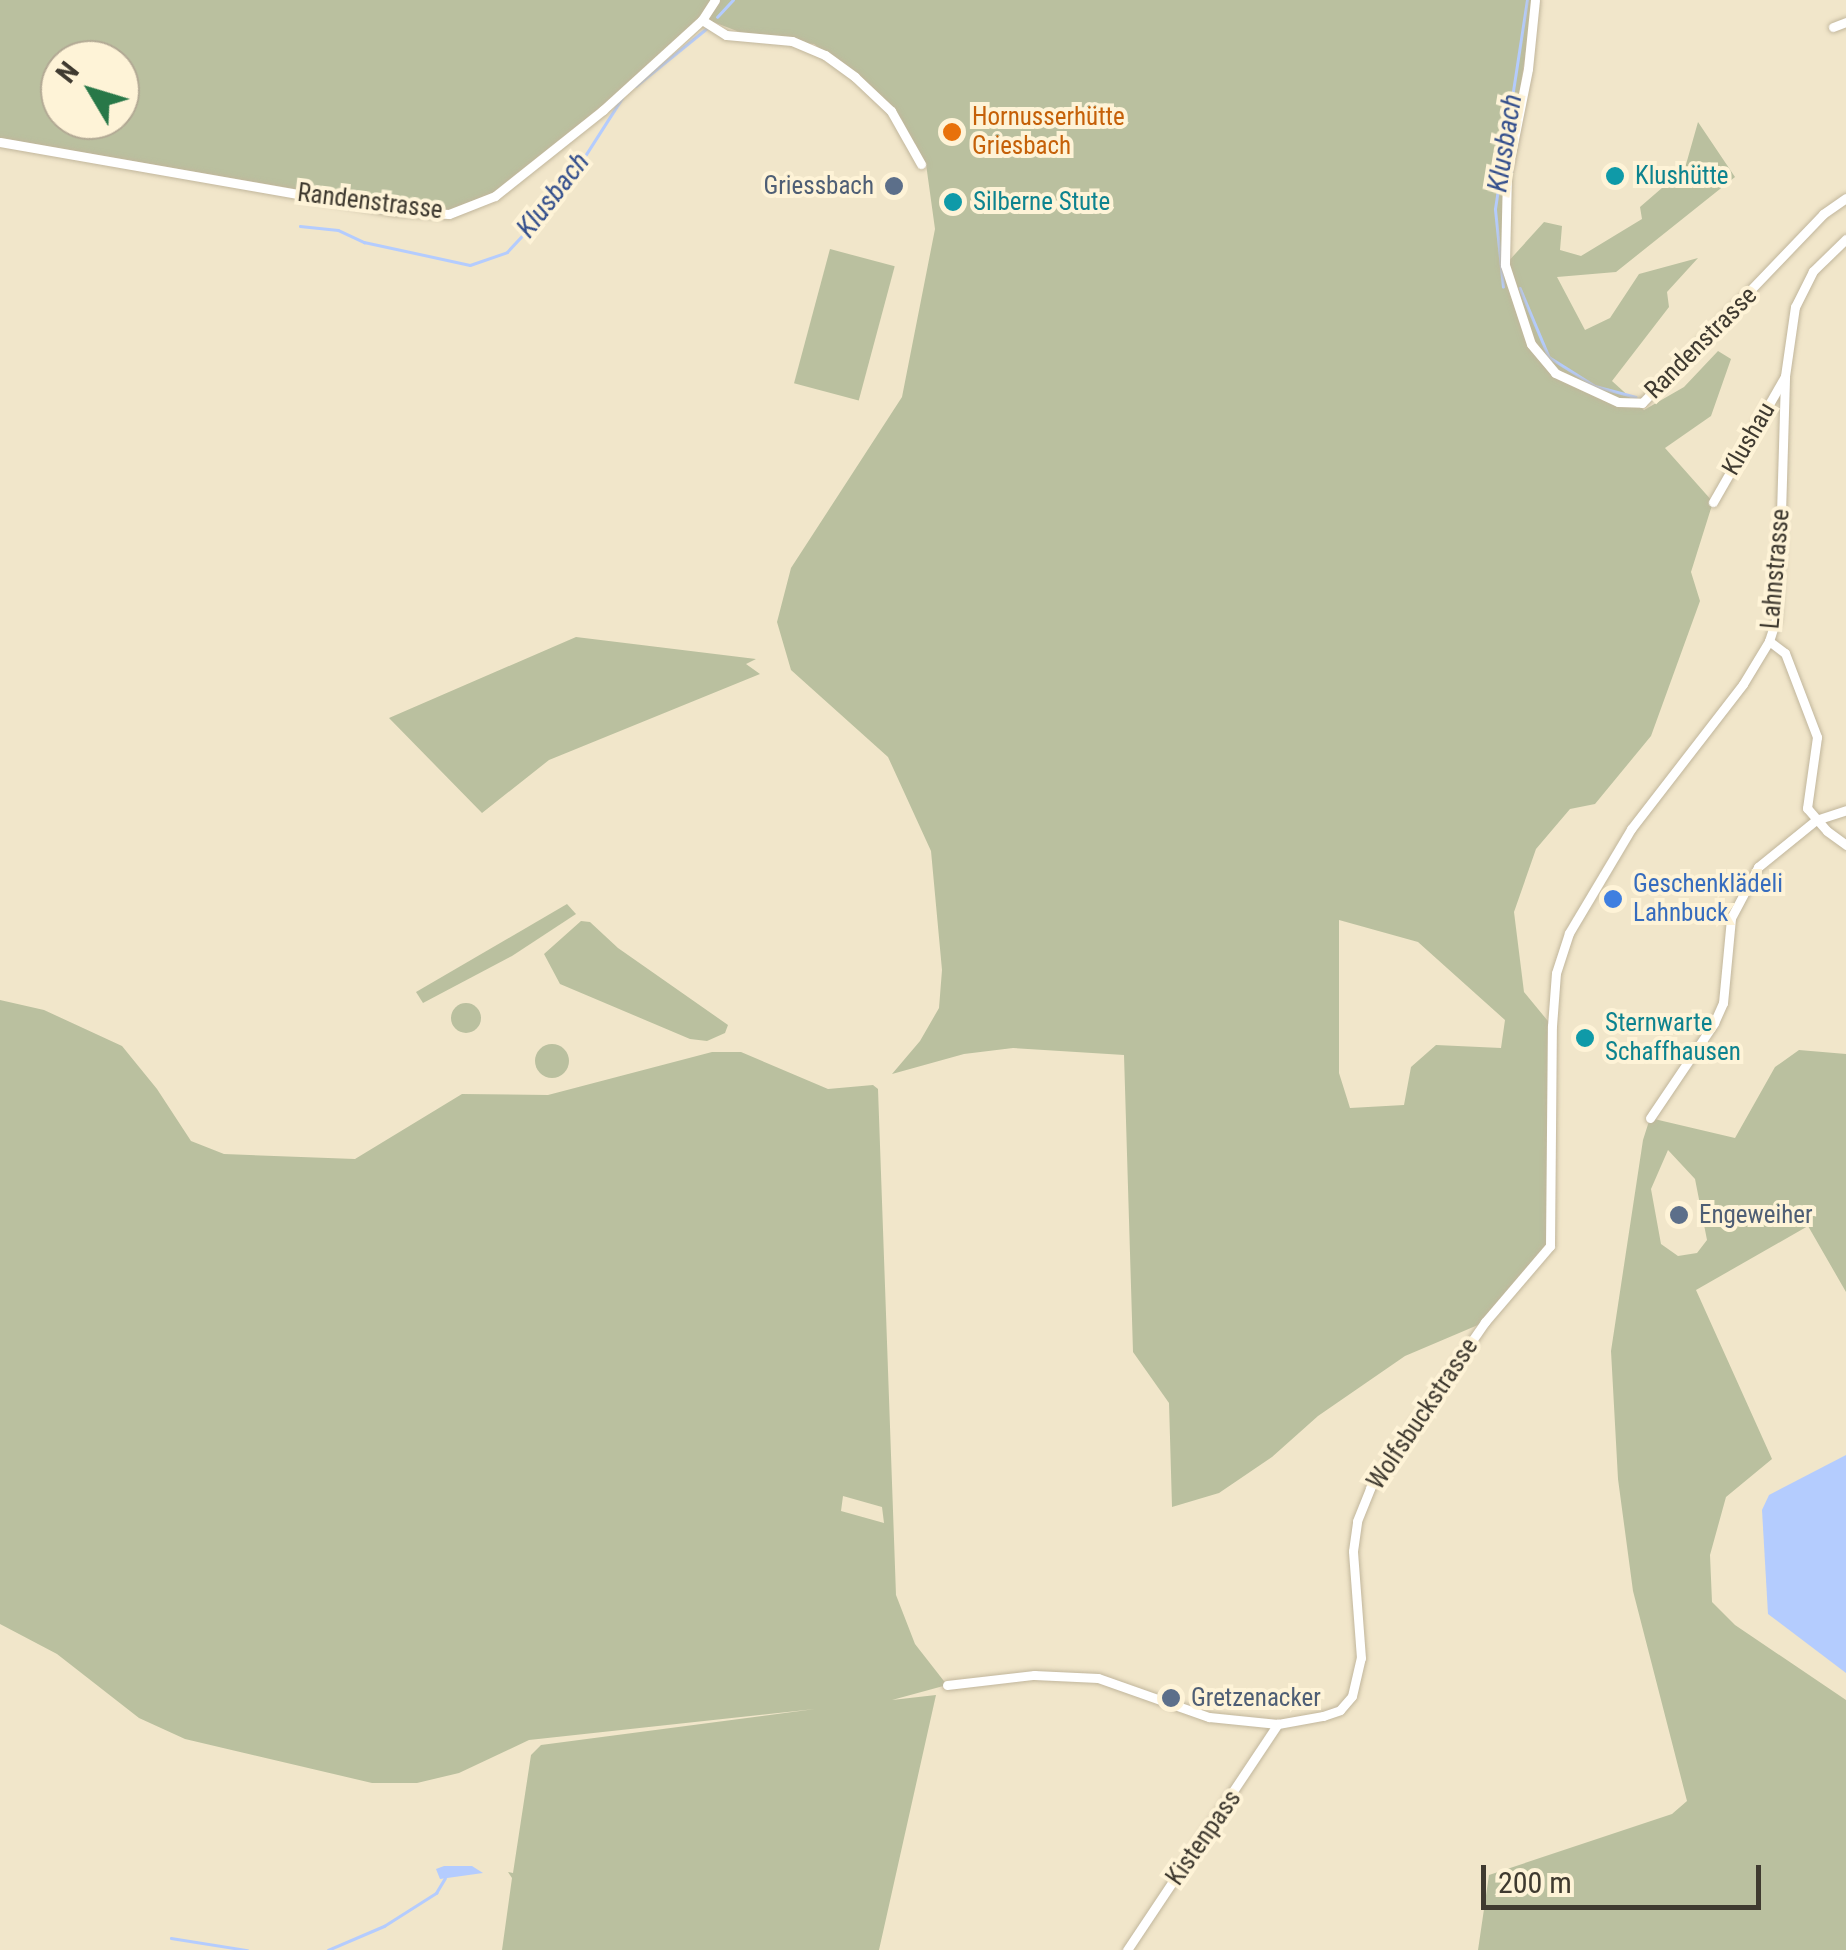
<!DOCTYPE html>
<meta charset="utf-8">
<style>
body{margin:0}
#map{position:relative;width:1846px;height:1950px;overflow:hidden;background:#f1e6ca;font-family:"Roboto Condensed",sans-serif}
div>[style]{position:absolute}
.green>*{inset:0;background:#bac09f;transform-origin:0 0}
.round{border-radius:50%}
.water>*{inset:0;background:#b4ccfe}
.stream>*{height:2.5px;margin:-1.25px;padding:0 1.25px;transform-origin:1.25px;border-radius:1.25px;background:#b4ccfe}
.roads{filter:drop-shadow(0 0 2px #c1b69c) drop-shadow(0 0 2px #c1b69c)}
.street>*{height:9px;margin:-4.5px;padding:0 4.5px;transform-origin:4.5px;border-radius:4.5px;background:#fff}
.dots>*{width:28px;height:28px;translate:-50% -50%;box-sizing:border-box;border:5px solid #fef3d7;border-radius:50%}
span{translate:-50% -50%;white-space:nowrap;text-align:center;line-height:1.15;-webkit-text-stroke:8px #fef3d7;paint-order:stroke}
.food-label{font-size:25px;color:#c56008}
.left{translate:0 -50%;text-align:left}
.culture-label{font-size:25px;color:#0d838f}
.service-label{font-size:25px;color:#4e5e75}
.right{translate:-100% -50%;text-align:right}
.street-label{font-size:25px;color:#3f3a30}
.shop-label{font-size:25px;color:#366cbe}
.water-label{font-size:28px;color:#35508d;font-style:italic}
.north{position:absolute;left:40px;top:40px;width:100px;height:100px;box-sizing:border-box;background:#fef3d7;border:2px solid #b2a994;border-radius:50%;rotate:308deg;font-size:28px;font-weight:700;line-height:40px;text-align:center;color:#3f3a30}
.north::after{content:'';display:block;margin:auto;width:35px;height:45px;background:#287848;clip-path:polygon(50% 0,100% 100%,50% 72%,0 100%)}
.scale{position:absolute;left:1481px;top:1865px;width:280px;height:45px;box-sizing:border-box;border:5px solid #3f3a30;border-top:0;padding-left:12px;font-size:30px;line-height:35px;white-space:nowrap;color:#3f3a30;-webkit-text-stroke:8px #fef3d7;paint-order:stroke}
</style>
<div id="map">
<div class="green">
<div style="clip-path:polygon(evenodd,0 0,1534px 0,1511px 147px,1506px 264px,1544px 222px,1562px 226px,1560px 250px,1581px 256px,1642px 219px,1640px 207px,1685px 168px,1698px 122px,1735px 177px,1616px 272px,1557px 277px,1585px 330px,1610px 318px,1639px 274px,1698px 258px,1667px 292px,1669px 307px,1612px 381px,1644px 410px,1684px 387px,1718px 351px,1731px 359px,1711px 416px,1665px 448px,1713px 502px,1691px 572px,1700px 601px,1651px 736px,1595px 804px,1570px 809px,1536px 849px,1514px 912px,1524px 992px,1552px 1026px,1550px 1246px,1485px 1322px,1405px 1356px,1318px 1416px,1272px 1457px,1219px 1493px,1172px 1507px,1169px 1403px,1133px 1352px,1124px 1055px,1013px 1048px,964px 1054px,892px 1074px,920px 1041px,939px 1008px,942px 970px,931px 851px,888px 757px,791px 670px,777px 622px,791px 568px,902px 397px,935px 229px,926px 164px,893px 108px,814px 44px,758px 39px,708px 20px,492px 195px,461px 210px,421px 211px,0 138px,0 0,60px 60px,120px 60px,120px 120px,60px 120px,60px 60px,0 0,1339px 920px,1418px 942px,1505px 1020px,1501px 1048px,1436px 1045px,1411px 1067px,1404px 1105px,1350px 1108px,1339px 1073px,1339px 920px)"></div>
<div style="left:830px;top:249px;width:67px;height:139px;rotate:15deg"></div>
<div style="clip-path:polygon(576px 637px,756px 659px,746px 664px,760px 674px,549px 760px,482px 813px,389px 718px)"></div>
<div style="clip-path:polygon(567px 904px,576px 914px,512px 956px,423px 1003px,416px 992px)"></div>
<div style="clip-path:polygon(581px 921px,590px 922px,618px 948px,728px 1025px,725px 1033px,707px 1041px,690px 1039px,560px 984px,544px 954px)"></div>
<div style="clip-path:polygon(evenodd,0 1000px,44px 1010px,122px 1046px,157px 1089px,191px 1141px,224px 1154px,355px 1159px,462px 1094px,548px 1095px,712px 1052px,741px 1052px,828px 1089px,873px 1085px,878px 1089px,896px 1595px,915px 1644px,947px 1685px,892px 1700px,936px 1695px,879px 1950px,502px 1950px,512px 1878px,508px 1872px,513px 1873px,531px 1755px,541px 1745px,815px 1709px,529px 1740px,459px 1773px,417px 1783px,372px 1783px,185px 1739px,139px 1718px,57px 1654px,0 1624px,0 1000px,843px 1496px,882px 1507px,884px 1523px,841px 1511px,843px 1496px)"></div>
<div class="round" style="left:451px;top:1003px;width:30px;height:30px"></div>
<div class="round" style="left:535px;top:1044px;width:34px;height:34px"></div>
<div style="clip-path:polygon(evenodd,1799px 1050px,1846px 1054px,1846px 1292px,1808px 1226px,1696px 1290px,1772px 1459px,1726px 1497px,1710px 1555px,1712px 1602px,1735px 1625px,1846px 1700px,1846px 1950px,1478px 1950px,1489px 1875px,1672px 1814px,1687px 1801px,1633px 1591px,1618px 1479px,1611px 1351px,1643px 1140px,1650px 1118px,1735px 1138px,1775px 1067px,1799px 1050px,1668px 1150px,1695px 1179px,1707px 1240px,1697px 1253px,1678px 1256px,1661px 1244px,1651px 1189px,1668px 1150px)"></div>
</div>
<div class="water">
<div style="clip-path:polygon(1846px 1455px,1846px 1673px,1768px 1614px,1762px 1510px,1769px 1495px)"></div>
<div style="clip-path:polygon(444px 1866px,472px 1866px,483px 1873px,440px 1879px,436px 1869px)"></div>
</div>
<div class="stream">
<div style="left:717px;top:17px;width:23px;rotate:-47deg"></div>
<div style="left:636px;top:86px;width:90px;rotate:-39.2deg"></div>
<div style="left:300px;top:226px;width:38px;rotate:6deg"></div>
<div style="left:338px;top:230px;width:29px;rotate:25deg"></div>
<div style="left:364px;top:242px;width:108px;rotate:12.2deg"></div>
<div style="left:470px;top:265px;width:39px;rotate:-19deg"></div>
<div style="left:507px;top:252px;width:78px;rotate:-47.1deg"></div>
<div style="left:560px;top:195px;width:115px;rotate:-57.4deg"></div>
<div style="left:1503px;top:287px;width:78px;rotate:-95.9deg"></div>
<div style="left:1495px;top:209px;width:211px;rotate:-81.3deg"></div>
<div style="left:1520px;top:288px;width:75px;rotate:67.2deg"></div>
<div style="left:1549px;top:357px;width:54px;rotate:32.2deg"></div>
<div style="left:1595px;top:386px;width:42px;rotate:15deg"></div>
<div style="left:171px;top:1938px;width:77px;rotate:9deg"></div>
<div style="left:328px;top:1950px;width:61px;rotate:-23.2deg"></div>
<div style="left:384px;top:1926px;width:62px;rotate:-32.4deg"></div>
<div style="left:436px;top:1893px;width:17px;rotate:-59deg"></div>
</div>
<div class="roads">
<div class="street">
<div style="left:715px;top:0;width:24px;rotate:123deg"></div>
<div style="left:702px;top:20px;width:28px;rotate:32deg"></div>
<div style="left:726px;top:35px;width:66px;rotate:5.2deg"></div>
<div style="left:792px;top:41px;width:36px;rotate:23deg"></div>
<div style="left:825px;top:55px;width:37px;rotate:36deg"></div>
<div style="left:855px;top:77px;width:50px;rotate:43.4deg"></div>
<div style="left:891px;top:111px;width:61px;rotate:60.5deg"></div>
<div style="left:1535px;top:0;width:69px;rotate:95.8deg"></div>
<div style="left:1528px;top:69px;width:107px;rotate:101.3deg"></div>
<div style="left:1507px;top:174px;width:91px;rotate:91.3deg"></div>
<div style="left:1505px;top:265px;width:83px;rotate:71.8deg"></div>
<div style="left:1531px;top:344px;width:38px;rotate:50deg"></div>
<div style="left:1555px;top:373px;width:69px;rotate:24.7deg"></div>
<div style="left:1618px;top:402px;width:24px;rotate:2deg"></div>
<div style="left:1642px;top:403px;width:262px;rotate:-46.2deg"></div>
<div style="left:1823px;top:214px;width:28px;rotate:-35deg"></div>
<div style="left:1833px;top:27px;width:14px;rotate:-21deg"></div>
<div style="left:0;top:142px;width:401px;rotate:9.9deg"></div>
<div style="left:395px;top:211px;width:54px;rotate:3.2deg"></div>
<div style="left:449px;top:214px;width:49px;rotate:-21.4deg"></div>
<div style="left:495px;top:196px;width:138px;rotate:-38.5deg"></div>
<div style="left:603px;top:110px;width:134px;rotate:-42.3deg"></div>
<div style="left:1713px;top:502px;width:143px;rotate:-60.2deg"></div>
<div style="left:1769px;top:641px;width:20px;rotate:37deg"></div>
<div style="left:1785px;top:653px;width:90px;rotate:69.1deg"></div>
<div style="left:1817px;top:737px;width:72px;rotate:98deg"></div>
<div style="left:1807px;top:808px;width:30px;rotate:49deg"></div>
<div style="left:1827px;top:831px;width:24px;rotate:36deg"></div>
<div style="left:1650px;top:1118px;width:115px;rotate:-56deg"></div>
<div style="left:1714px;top:1023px;width:22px;rotate:-66deg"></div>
<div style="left:1723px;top:1003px;width:85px;rotate:-84.6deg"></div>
<div style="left:1731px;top:918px;width:58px;rotate:-62.1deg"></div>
<div style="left:1758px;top:867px;width:75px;rotate:-39deg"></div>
<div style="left:1816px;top:820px;width:32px;rotate:-18deg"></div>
<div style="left:947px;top:1685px;width:88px;rotate:-6.6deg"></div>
<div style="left:1034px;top:1675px;width:64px;rotate:2.7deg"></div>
<div style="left:1098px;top:1678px;width:118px;rotate:19.4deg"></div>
<div style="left:1209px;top:1717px;width:69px;rotate:5.8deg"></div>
<div style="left:1278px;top:1724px;width:46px;rotate:-10.1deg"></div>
<div style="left:1323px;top:1716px;width:18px;rotate:-19deg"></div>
<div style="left:1340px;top:1710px;width:18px;rotate:-49deg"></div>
<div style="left:1352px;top:1696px;width:39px;rotate:-77deg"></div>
<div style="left:1361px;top:1658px;width:107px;rotate:-94.3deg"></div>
<div style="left:1353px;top:1551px;width:30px;rotate:-82deg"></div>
<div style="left:1357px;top:1521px;width:35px;rotate:-68deg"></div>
<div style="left:1370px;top:1488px;width:202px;rotate:-55.3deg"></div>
<div style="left:1485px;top:1322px;width:100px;rotate:-49.5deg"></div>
<div style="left:1550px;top:1246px;width:220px;rotate:-89.5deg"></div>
<div style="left:1552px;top:1026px;width:53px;rotate:-85.7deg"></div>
<div style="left:1556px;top:973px;width:42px;rotate:-72deg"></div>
<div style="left:1569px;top:933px;width:121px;rotate:-59.2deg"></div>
<div style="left:1631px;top:829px;width:183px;rotate:-52.3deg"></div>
<div style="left:1743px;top:684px;width:50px;rotate:-58.8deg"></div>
<div style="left:1769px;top:641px;width:23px;rotate:-72deg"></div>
<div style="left:1776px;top:619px;width:72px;rotate:-86.8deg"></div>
<div style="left:1780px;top:547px;width:171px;rotate:-88.3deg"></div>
<div style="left:1785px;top:376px;width:70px;rotate:-81.8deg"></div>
<div style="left:1795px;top:307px;width:40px;rotate:-63.4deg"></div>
<div style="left:1813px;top:271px;width:46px;rotate:-44.1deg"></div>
<div style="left:1127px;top:1950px;width:272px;rotate:-56.3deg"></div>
</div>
</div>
<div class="dots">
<div style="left:952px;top:132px;background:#e8710a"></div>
<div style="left:1615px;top:176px;background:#0f9aa8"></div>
<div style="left:894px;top:186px;background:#5c6f8a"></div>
<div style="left:953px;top:202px;background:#0f9aa8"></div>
<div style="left:1613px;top:899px;background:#3f7fe0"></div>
<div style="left:1585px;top:1038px;background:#0f9aa8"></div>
<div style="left:1679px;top:1215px;background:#5c6f8a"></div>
<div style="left:1171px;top:1698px;background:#5c6f8a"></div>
</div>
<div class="food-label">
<span class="left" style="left:972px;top:132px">Hornusserhütte<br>Griesbach</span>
</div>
<div class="culture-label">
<span class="left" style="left:1635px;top:176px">Klushütte</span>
<span class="left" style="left:973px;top:202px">Silberne Stute</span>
<span class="left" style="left:1605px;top:1038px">Sternwarte<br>Schaffhausen</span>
</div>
<div class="service-label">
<span class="right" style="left:874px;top:186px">Griessbach</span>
<span class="left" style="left:1699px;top:1215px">Engeweiher</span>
<span class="left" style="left:1191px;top:1698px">Gretzenacker</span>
</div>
<div class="street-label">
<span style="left:370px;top:202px;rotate:7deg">Randenstrasse</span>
<span style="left:1701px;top:343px;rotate:-45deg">Randenstrasse</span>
<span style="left:1749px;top:439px;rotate:-60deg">Klushau</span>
<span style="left:1776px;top:569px;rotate:-85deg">Lahnstrasse</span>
<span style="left:1423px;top:1414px;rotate:-56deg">Wolfsbuckstrasse</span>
<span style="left:1204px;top:1838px;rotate:-55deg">Kistenpass</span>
</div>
<div class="shop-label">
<span class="left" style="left:1633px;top:899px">Geschenklädeli<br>Lahnbuck</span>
</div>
<div class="water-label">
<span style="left:1505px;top:143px;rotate:-81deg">Klusbach</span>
<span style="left:553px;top:195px;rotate:-52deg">Klusbach</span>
</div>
<div class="north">N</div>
<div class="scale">200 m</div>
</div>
